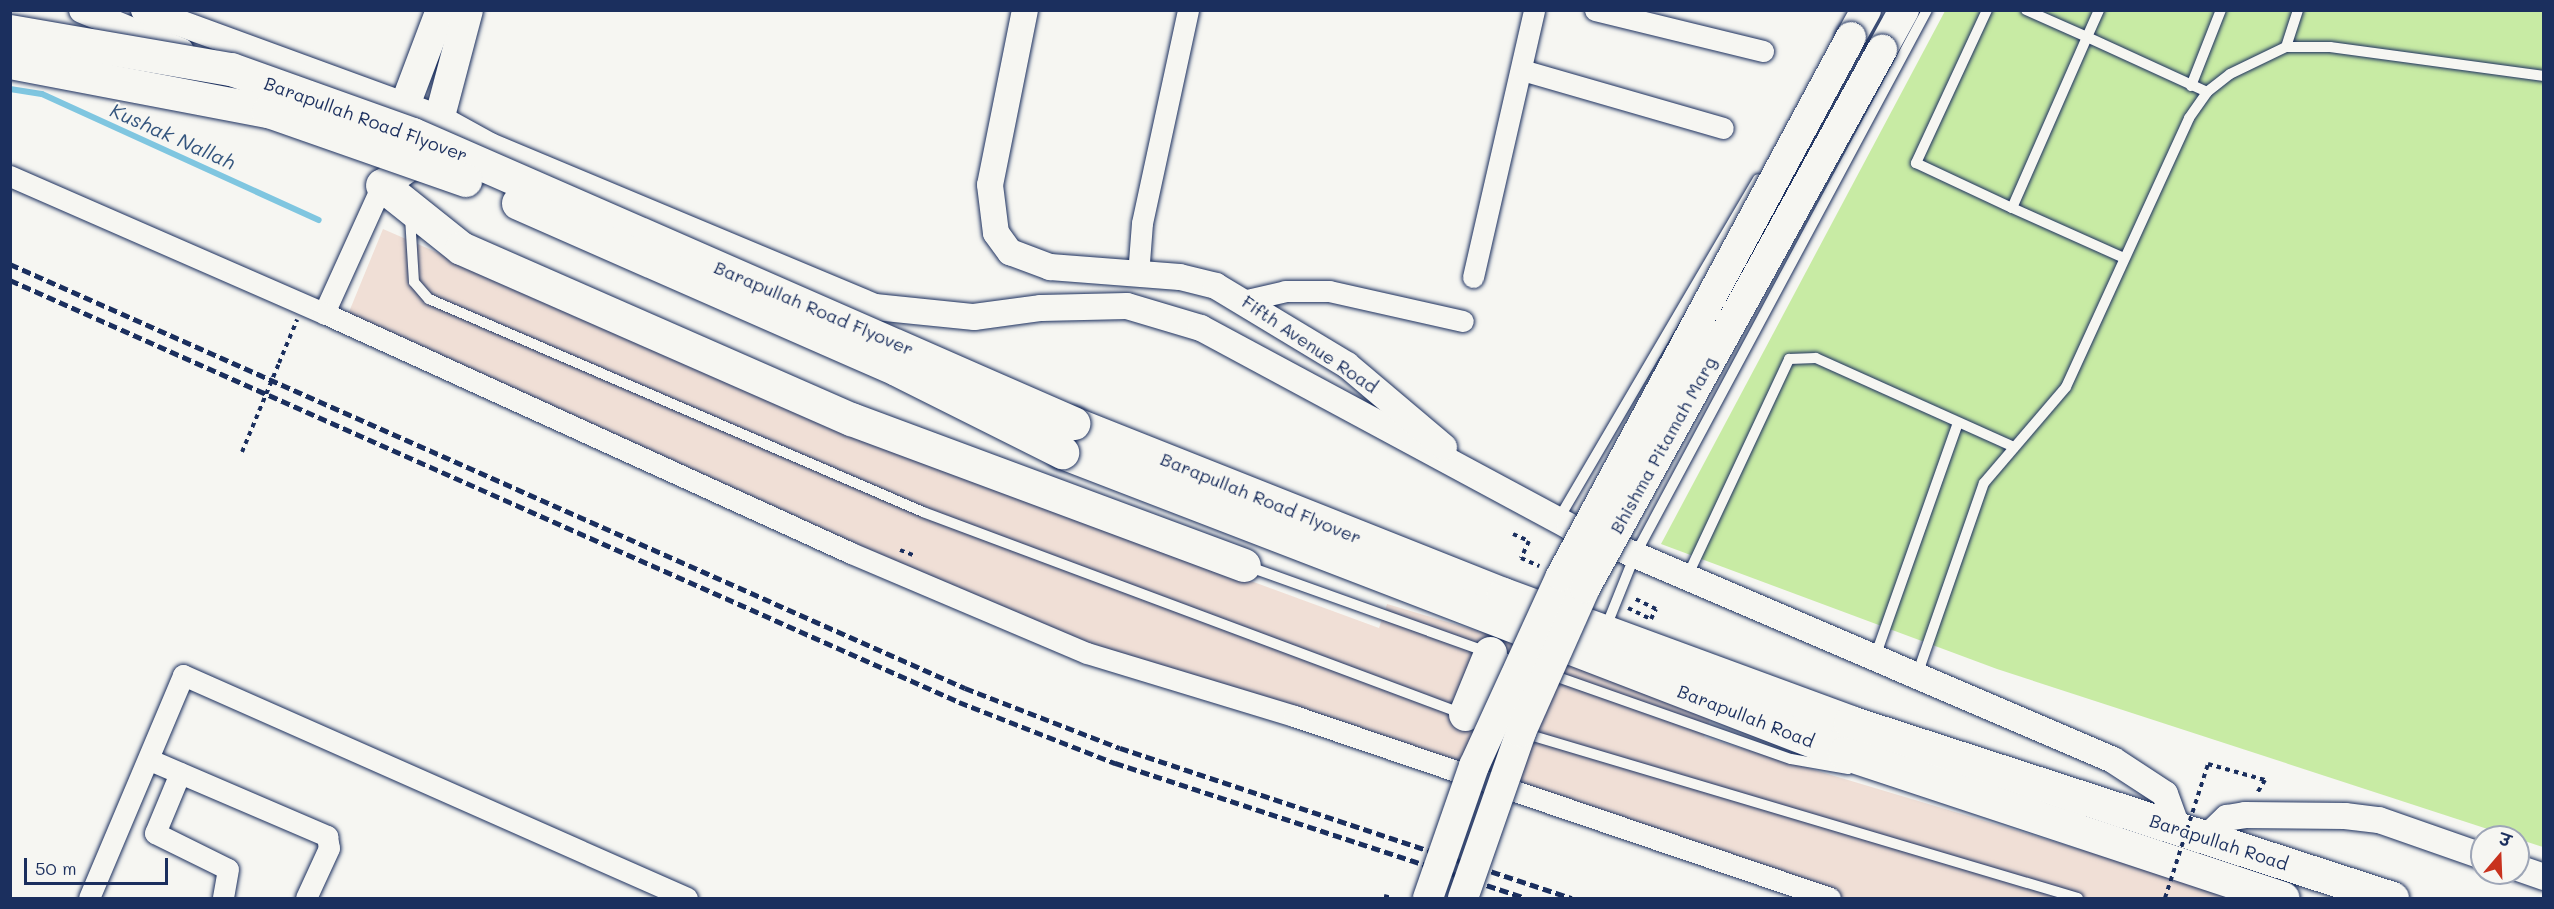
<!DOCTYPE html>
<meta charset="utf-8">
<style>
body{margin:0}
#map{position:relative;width:2554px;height:909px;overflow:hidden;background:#f6f6f2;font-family:Mali,"Playpen Sans Deva",sans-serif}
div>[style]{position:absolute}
.built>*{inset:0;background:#f0dfd6}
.green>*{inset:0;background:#c8eba4}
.stream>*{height:6px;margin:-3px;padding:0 3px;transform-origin:3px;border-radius:3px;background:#7fc6e0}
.path>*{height:4px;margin-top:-2px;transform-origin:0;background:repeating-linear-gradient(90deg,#1b2f5e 0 4.5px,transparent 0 9px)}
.roads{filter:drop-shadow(0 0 2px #1b2f5e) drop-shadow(0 0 2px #1b2f5e)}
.service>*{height:10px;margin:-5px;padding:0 5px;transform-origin:5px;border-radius:5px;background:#f6f6f2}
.minor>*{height:21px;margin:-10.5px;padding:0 10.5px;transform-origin:10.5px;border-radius:10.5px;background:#f6f6f2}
.tertiary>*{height:26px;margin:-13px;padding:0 13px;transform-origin:13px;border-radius:13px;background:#f6f6f2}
.secondary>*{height:30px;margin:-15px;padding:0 15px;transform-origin:15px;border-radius:15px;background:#f6f6f2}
.trunk>*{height:33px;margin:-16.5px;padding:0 16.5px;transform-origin:16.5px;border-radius:16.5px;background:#f6f6f2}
.rail>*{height:4.5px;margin-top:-2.25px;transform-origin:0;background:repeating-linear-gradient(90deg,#1b2f5e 0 9px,transparent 0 13.5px)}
.path-bridge>*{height:4px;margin-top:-2px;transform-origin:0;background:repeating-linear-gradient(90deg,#1b2f5e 0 4.5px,transparent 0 9px)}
.bridges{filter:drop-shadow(0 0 2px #1b2f5e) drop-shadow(0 0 2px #1b2f5e)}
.secondary-bridge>*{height:30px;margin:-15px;padding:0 15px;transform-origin:15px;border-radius:15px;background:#f6f6f2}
.trunk-bridge>*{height:33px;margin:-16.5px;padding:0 16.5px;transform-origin:16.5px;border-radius:16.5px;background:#f6f6f2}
span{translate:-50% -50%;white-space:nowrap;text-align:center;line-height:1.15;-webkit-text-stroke:4.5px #f6f6f2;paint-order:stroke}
.street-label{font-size:18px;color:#1b2f5e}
.water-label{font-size:20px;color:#34557e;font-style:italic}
.frame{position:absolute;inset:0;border:12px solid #1b2f5e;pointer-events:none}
.north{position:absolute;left:2470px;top:825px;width:60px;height:60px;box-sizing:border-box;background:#f6f6f2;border:2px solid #9ea6b7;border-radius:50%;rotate:19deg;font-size:16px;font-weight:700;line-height:24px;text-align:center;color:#1b2f5e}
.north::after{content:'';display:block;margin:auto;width:21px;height:27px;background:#c8321e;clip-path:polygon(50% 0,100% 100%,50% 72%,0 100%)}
.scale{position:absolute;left:24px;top:858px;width:144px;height:27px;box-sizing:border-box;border:3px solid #1b2f5e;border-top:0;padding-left:8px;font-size:18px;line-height:21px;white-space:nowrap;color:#1b2f5e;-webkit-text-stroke:4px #f6f6f2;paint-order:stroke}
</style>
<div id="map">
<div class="built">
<div style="clip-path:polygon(383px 229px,893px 450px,1379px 628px,1387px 604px,1488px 634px,1711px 716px,1704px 737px,2243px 898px,1811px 898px,1085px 649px,342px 329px)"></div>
</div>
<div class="green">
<div style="clip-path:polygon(1945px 11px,2543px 11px,2543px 847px,1997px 669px,1661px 544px)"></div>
</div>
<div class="stream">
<div style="left:10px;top:89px;width:32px;rotate:9deg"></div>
<div style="left:42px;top:94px;width:304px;rotate:24.5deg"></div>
</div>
<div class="path">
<div style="left:279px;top:363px;width:47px;rotate:-67.3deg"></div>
<div style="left:1513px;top:534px;width:17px;rotate:24deg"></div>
<div style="left:1529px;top:541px;width:19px;rotate:115deg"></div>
<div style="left:1521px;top:558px;width:20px;rotate:24deg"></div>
<div style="left:900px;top:550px;width:17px;rotate:21deg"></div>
<div style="left:1628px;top:608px;width:25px;rotate:26deg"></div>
<div style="left:1651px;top:619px;width:11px;rotate:-63deg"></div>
<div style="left:1656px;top:609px;width:25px;rotate:-154deg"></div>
<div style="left:2208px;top:764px;width:59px;rotate:15.7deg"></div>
<div style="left:2265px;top:780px;width:17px;rotate:121deg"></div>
<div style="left:1384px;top:896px;width:8px;rotate:14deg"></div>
</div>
<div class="roads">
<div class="service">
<div style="left:1987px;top:10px;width:169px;rotate:114.9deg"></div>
<div style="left:1916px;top:163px;width:106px;rotate:25.1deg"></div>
<div style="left:2026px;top:10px;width:67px;rotate:23.9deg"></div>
<div style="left:2087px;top:37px;width:30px;rotate:-66deg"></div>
<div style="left:2286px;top:47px;width:39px;rotate:-72deg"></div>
<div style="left:2191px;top:86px;width:82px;rotate:-68.5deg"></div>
<div style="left:410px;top:217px;width:65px;rotate:86.5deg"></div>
<div style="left:414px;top:282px;width:23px;rotate:49deg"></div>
<div style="left:429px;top:299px;width:538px;rotate:23.32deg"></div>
<div style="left:923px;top:512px;width:577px;rotate:20.51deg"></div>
<div style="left:2124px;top:258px;width:123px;rotate:-155.9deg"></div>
<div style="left:2012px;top:208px;width:187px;rotate:-66.3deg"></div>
<div style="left:2087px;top:37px;width:132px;rotate:24.6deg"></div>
<div style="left:1558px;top:520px;width:395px;rotate:-59.6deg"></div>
<div style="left:1247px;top:566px;width:290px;rotate:19.7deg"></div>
<div style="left:1687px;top:577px;width:241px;rotate:-64.9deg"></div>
<div style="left:1789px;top:359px;width:27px;rotate:-2deg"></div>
<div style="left:1816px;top:358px;width:217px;rotate:24.2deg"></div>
<div style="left:1606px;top:627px;width:78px;rotate:-68.1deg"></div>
<div style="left:1635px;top:555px;width:618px;rotate:-61.82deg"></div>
<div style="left:1875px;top:657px;width:248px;rotate:-70.5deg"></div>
<div style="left:1549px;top:674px;width:256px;rotate:19.4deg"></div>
<div style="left:1791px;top:759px;width:58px;rotate:10deg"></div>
<div style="left:1917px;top:675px;width:203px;rotate:-70.8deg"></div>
<div style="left:1984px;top:483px;width:126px;rotate:-49.5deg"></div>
<div style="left:2066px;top:387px;width:296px;rotate:-65.4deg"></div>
<div style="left:2189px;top:118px;width:32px;rotate:-55deg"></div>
<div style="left:2207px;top:92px;width:29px;rotate:-38deg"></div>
<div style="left:2230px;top:74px;width:62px;rotate:-25.7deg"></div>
<div style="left:2286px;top:47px;width:44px"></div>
<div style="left:2330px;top:47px;width:216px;rotate:7.7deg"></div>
<div style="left:1523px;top:733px;width:579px;rotate:16.56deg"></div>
</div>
<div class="minor">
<div style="left:1595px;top:10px;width:173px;rotate:13.7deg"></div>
<div style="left:1522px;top:70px;width:209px;rotate:16.1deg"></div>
<div style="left:10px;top:176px;width:343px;rotate:23.6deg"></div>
<div style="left:382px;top:185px;width:141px;rotate:114.4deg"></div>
<div style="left:324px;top:313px;width:579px;rotate:24.48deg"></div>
<div style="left:851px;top:553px;width:256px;rotate:23deg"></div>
<div style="left:1087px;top:653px;width:216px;rotate:16.9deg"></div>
<div style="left:1294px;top:716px;width:566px;rotate:18.76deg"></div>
<div style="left:1138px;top:275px;width:52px;rotate:-85.6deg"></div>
<div style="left:1142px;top:223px;width:218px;rotate:-77.8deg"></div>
<div style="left:1473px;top:277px;width:274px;rotate:-77.1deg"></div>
<div style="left:1247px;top:300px;width:39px;rotate:-13deg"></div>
<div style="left:1285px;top:291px;width:44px"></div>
<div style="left:1329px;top:291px;width:137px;rotate:12.6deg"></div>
<div style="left:150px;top:760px;width:193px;rotate:23.2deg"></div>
<div style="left:327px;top:836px;width:12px;rotate:81deg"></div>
<div style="left:329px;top:848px;width:55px;rotate:114.7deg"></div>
<div style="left:180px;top:773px;width:65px;rotate:112.6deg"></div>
<div style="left:155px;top:833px;width:81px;rotate:26.3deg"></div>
<div style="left:228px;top:869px;width:29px;rotate:100deg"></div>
<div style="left:89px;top:898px;width:242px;rotate:-67.1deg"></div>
<div style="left:183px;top:675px;width:551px;rotate:23.87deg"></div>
</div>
<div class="tertiary">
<div style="left:82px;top:10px;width:107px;rotate:22.5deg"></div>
<div style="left:144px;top:10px;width:314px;rotate:20.1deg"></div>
<div style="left:439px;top:118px;width:58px;rotate:28.8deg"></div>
<div style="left:490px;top:146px;width:417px;rotate:22.7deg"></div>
<div style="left:875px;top:307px;width:100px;rotate:5.8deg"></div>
<div style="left:974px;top:317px;width:68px;rotate:-7.7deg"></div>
<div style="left:1041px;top:308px;width:86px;rotate:-1.3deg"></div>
<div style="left:1127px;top:306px;width:77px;rotate:16.6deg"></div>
<div style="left:1201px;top:328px;width:419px;rotate:28.3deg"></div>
<div style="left:1570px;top:527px;width:591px;rotate:23.22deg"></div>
<div style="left:2113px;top:760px;width:62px;rotate:33.2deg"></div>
<div style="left:2165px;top:794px;width:37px;rotate:70deg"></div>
<div style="left:1025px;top:10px;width:178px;rotate:101.3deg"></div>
<div style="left:990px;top:185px;width:48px;rotate:82.9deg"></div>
<div style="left:996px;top:233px;width:24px;rotate:54deg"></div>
<div style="left:1010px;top:252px;width:43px;rotate:20.6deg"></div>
<div style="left:1050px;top:267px;width:130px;rotate:4.4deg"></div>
<div style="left:1180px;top:277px;width:37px;rotate:14deg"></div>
<div style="left:1216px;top:286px;width:153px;rotate:31.1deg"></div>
<div style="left:1347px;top:365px;width:127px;rotate:40.2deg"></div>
<div style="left:2206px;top:838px;width:29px;rotate:-44deg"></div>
<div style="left:2227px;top:818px;width:18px;rotate:-9deg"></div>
<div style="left:2245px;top:815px;width:100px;rotate:0.6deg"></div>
<div style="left:2345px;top:816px;width:34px;rotate:7deg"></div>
<div style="left:2379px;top:820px;width:109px;rotate:19.3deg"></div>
<div style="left:2518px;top:868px;width:28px;rotate:19deg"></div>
</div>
<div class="secondary">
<div style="left:1851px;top:37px;width:31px;rotate:-61deg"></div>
<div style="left:1882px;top:50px;width:46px;rotate:-61.2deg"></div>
<div style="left:388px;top:150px;width:150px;rotate:-69.3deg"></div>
<div style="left:382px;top:185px;width:50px;rotate:-34.3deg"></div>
<div style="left:423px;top:157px;width:25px;rotate:-61deg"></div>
<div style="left:435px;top:135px;width:129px;rotate:-75.2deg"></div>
</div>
<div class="trunk">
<div style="left:382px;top:185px;width:101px;rotate:38.6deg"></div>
<div style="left:461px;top:248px;width:426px;rotate:23.7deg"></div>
<div style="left:851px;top:419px;width:419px;rotate:20.4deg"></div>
<div style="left:1073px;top:423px;width:463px;rotate:21.7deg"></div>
<div style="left:1503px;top:594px;width:370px;rotate:20.2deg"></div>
<div style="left:1850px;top:722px;width:570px;rotate:17.99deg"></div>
<div style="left:1062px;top:452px;width:838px;rotate:21.05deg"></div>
<div style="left:1844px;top:753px;width:462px;rotate:18.3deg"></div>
<div style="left:1465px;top:714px;width:66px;rotate:-67.7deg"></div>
</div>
</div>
<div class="rail">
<div style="left:10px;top:264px;width:1045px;rotate:23.94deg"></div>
<div style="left:965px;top:688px;width:166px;rotate:21.2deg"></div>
<div style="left:1120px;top:748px;width:476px;rotate:18.4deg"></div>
<div style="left:10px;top:280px;width:1039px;rotate:23.97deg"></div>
<div style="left:959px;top:702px;width:168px;rotate:21.4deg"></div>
<div style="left:1115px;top:763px;width:432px;rotate:18.2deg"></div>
</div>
<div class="path-bridge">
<div style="left:242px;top:452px;width:96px;rotate:-67.4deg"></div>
<div style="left:2165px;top:898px;width:141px;rotate:-72.2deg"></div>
</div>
<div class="bridges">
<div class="secondary-bridge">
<div style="left:1428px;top:898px;width:140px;rotate:-70.8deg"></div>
<div style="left:1474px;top:766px;width:209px;rotate:-65.4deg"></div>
<div style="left:1561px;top:576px;width:612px;rotate:-61.72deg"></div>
<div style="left:1463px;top:898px;width:176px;rotate:-70.7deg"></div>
<div style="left:1521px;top:732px;width:158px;rotate:-66deg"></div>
<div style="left:1585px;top:588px;width:615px;rotate:-61.1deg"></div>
</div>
<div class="trunk-bridge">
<div style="left:10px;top:31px;width:224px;rotate:9.8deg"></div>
<div style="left:231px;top:69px;width:193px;rotate:19.7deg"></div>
<div style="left:413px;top:134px;width:721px;rotate:23.65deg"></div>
<div style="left:10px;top:62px;width:263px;rotate:10.8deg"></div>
<div style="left:268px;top:111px;width:209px;rotate:19.3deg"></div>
<div style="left:518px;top:203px;width:413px;rotate:23.7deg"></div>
<div style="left:896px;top:369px;width:186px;rotate:26.6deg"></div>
</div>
</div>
<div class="street-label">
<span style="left:366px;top:119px;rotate:20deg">Barapullah Road Flyover</span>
<span style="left:814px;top:308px;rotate:23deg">Barapullah Road Flyover</span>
<span style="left:1310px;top:344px;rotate:34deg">Fifth Avenue Road</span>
<span style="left:1663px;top:445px;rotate:-61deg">Bhishma Pitamah Marg</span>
<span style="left:1261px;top:498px;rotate:22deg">Barapullah Road Flyover</span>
<span style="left:1746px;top:716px;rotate:21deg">Barapullah Road</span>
<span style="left:2219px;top:842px;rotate:18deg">Barapullah Road</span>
</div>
<div class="water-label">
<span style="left:173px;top:136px;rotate:24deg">Kushak Nallah</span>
</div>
<div class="frame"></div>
<div class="north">उ</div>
<div class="scale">50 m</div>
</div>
